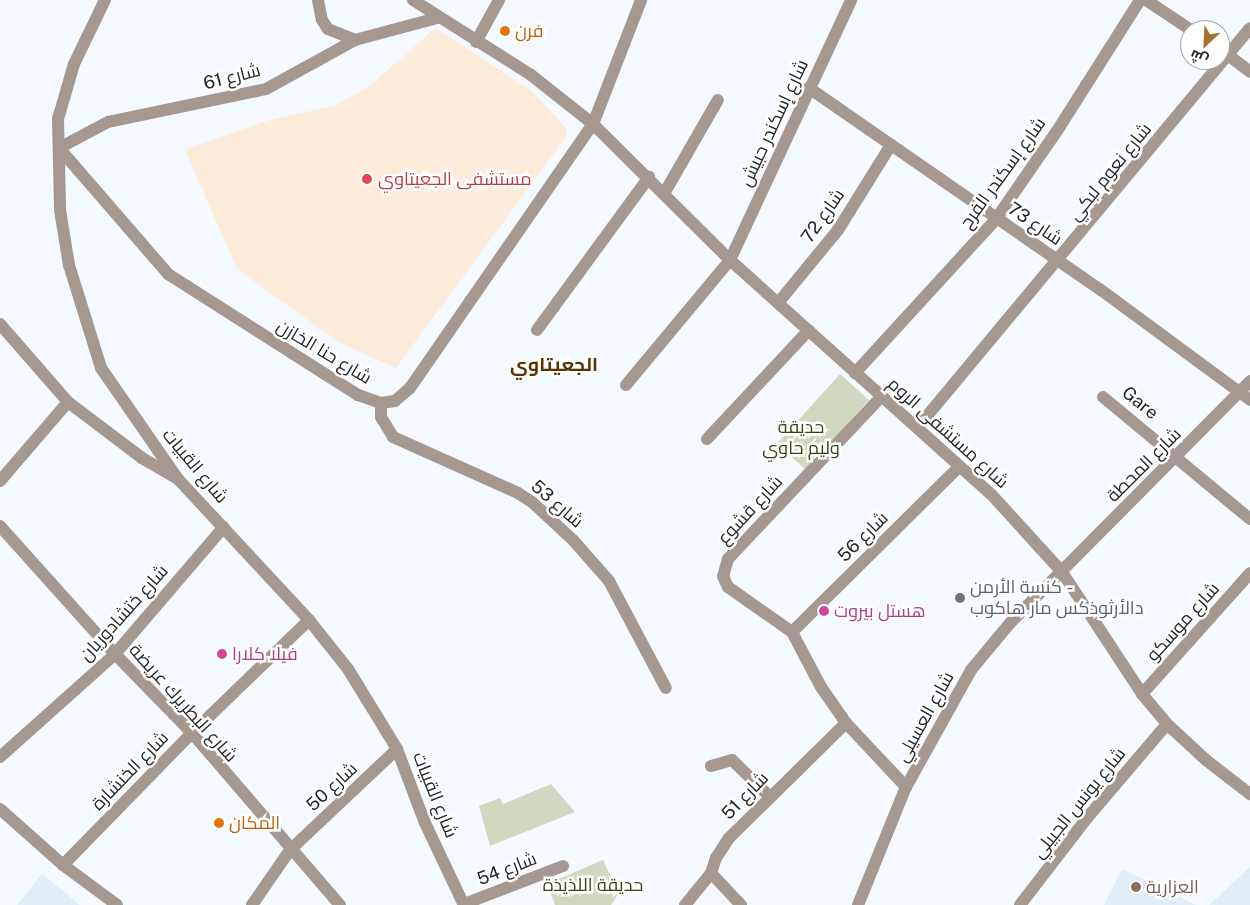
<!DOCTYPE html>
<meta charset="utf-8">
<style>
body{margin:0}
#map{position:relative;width:1250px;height:905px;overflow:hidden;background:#f4faff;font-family:"Public Sans",Cairo,sans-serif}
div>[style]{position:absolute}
.built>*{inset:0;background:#e1eef8}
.medical>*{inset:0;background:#fdecda}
.green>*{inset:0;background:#d0d9bf;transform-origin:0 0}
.minor>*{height:12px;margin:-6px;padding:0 6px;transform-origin:6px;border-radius:6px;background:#a59890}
.tertiary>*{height:12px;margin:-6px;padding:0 6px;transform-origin:6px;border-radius:6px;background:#a59890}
.dots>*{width:14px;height:14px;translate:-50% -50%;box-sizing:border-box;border:2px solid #fff;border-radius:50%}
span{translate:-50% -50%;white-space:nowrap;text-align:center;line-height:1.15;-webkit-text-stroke:5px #fff;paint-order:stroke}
.food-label{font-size:18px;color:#c56008}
.left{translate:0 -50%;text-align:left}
.street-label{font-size:18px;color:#212528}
.health-label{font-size:18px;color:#be3a42}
.park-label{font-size:18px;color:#364313}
.worship-label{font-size:18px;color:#5b616d}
.hotel-label{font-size:18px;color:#b23c85}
.education-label{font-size:18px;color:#785e54}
.neighbourhood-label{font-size:19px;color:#573300;font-weight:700}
.north{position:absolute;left:1180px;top:20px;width:50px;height:50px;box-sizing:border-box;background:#fff;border:1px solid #a6a8a9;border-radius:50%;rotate:205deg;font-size:14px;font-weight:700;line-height:20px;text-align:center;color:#212528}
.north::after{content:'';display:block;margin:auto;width:18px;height:22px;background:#a9712e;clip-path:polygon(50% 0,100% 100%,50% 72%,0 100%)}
</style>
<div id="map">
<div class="built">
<div style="clip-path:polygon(1250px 867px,1250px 905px,1209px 905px)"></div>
<div style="clip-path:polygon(1122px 869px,1196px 905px,1104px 905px)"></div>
<div style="clip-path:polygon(42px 874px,80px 905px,17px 905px)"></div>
</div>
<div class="medical">
<div style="clip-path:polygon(435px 28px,531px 90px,566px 128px,566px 137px,396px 368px,338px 342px,237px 269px,185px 150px,266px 121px,337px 105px,372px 84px)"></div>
</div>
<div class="green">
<div style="left:840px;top:374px;width:39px;height:94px;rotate:42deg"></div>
<div style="clip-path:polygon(551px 784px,575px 812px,490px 846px,479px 806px,500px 798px,503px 804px)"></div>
<div style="clip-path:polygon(603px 860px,619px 893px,611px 905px,555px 905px,547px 884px)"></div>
</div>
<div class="minor">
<div style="left:1146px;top:0;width:54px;rotate:33.7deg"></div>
<div style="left:355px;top:40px;width:102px;rotate:151.2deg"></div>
<div style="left:266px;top:89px;width:161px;rotate:168.2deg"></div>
<div style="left:108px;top:122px;width:55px;rotate:152deg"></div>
<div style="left:59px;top:148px;width:167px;rotate:49.1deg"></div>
<div style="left:168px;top:274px;width:225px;rotate:32.5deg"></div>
<div style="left:358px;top:395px;width:24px;rotate:19deg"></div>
<div style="left:381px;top:403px;width:14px;rotate:-8deg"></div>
<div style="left:395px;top:401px;width:20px;rotate:-41deg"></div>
<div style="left:410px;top:388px;width:321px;rotate:-55.3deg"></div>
<div style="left:593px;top:124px;width:133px;rotate:-68.8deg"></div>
<div style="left:476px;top:42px;width:48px;rotate:-61.3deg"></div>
<div style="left:1220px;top:49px;width:38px;rotate:37deg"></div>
<div style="left:809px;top:88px;width:355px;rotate:34.7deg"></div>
<div style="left:1101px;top:290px;width:185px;rotate:36.4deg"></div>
<div style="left:665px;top:192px;width:106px;rotate:-60.1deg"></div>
<div style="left:778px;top:303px;width:94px;rotate:-50.6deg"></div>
<div style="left:838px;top:230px;width:100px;rotate:-58.1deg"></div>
<div style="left:0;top:324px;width:103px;rotate:48.9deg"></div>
<div style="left:68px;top:402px;width:93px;rotate:37.1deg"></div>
<div style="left:142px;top:458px;width:42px;rotate:30.3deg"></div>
<div style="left:537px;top:330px;width:190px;rotate:-53.8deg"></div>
<div style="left:855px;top:373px;width:209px;rotate:-47.5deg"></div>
<div style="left:996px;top:219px;width:107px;rotate:-55.3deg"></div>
<div style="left:1057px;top:131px;width:155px;rotate:-57.6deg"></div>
<div style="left:626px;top:385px;width:163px;rotate:-50.2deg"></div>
<div style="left:730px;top:260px;width:287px;rotate:-65deg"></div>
<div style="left:882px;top:396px;width:224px;rotate:133.4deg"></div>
<div style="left:728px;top:559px;width:18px;rotate:106deg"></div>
<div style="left:723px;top:576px;width:12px;rotate:66deg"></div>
<div style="left:728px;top:587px;width:78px;rotate:35.1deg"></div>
<div style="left:792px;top:632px;width:62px;rotate:62.2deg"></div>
<div style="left:821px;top:687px;width:44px;rotate:55.2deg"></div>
<div style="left:846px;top:723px;width:88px;rotate:46.8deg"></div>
<div style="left:1103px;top:397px;width:191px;rotate:39.7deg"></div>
<div style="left:381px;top:403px;width:14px;rotate:90deg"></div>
<div style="left:381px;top:417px;width:23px;rotate:59deg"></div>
<div style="left:393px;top:437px;width:137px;rotate:24.1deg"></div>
<div style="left:518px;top:493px;width:17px;rotate:33deg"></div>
<div style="left:532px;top:502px;width:56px;rotate:42.8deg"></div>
<div style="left:573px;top:540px;width:55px;rotate:48.7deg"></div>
<div style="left:609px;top:581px;width:121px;rotate:62deg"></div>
<div style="left:917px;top:428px;width:520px;rotate:-50.22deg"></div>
<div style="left:707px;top:439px;width:149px;rotate:-46.9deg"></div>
<div style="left:0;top:481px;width:104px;rotate:-49.3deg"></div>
<div style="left:0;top:526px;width:172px;rotate:48.1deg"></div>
<div style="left:115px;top:654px;width:110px;rotate:45.7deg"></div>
<div style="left:192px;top:733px;width:227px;rotate:49.3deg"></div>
<div style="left:792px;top:632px;width:235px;rotate:-44.7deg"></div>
<div style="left:1142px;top:694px;width:162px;rotate:-48.2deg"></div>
<div style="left:0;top:757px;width:154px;rotate:-41.8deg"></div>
<div style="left:115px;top:654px;width:167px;rotate:-49.4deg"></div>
<div style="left:711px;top:766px;width:22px;rotate:-16deg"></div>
<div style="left:732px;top:760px;width:52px;rotate:44.2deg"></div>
<div style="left:63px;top:865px;width:185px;rotate:-45.7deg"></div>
<div style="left:192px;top:733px;width:163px;rotate:-44deg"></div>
<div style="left:711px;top:873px;width:44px;rotate:46.8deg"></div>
<div style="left:464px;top:904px;width:106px;rotate:-21deg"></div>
<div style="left:252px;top:905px;width:67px;rotate:-55.4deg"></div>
<div style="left:290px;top:850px;width:147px;rotate:-43.3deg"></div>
<div style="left:685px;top:905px;width:41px;rotate:-50.9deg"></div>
<div style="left:711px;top:873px;width:16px;rotate:-72deg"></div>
<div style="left:716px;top:858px;width:24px;rotate:-57deg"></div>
<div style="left:729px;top:838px;width:164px;rotate:-44.5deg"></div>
<div style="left:858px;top:905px;width:127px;rotate:-67.9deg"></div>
<div style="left:906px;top:787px;width:134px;rotate:-60.9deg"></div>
<div style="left:971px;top:670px;width:61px;rotate:-50.3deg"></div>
<div style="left:1010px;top:623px;width:341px;rotate:-45.2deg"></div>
<div style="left:1020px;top:905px;width:110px;rotate:-52.4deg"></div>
<div style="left:1087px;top:818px;width:123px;rotate:-49.6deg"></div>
</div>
<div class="tertiary">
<div style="left:105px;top:0;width:71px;rotate:115.8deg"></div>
<div style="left:74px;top:64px;width:57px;rotate:106.2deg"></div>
<div style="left:58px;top:119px;width:91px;rotate:88.7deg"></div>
<div style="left:60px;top:210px;width:56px;rotate:80.7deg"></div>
<div style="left:69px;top:265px;width:108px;rotate:72.7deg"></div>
<div style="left:101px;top:368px;width:135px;rotate:55.3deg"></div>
<div style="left:178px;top:479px;width:192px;rotate:47.1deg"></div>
<div style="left:309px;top:620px;width:63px;rotate:51.5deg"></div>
<div style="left:348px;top:669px;width:94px;rotate:58.5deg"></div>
<div style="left:397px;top:749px;width:79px;rotate:69.3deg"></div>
<div style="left:425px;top:823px;width:91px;rotate:64.6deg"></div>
<div style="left:318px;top:0;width:20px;rotate:79deg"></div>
<div style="left:322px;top:20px;width:11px;rotate:56deg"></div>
<div style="left:328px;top:29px;width:29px;rotate:22deg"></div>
<div style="left:355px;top:40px;width:85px;rotate:-15deg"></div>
<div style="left:413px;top:0;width:140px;rotate:32.4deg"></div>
<div style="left:531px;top:75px;width:79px;rotate:38.3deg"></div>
<div style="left:593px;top:124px;width:193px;rotate:44.8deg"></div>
<div style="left:730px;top:260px;width:351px;rotate:41.9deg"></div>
<div style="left:991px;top:494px;width:105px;rotate:47.7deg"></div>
<div style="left:1062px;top:572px;width:146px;rotate:56.7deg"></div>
<div style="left:1142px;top:694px;width:39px;rotate:50deg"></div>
<div style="left:1167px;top:724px;width:53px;rotate:42.7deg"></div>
<div style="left:1206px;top:760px;width:56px;rotate:37.7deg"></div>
<div style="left:0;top:809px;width:84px;rotate:41.6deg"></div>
<div style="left:63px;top:865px;width:67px;rotate:36.5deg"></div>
</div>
<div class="dots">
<div style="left:505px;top:31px;background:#e8710a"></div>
<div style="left:367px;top:179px;background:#e0444e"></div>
<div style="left:960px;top:598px;background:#6b7280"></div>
<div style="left:824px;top:611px;background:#d1479c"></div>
<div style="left:222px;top:654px;background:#d1479c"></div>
<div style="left:219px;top:823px;background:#e8710a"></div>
<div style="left:1136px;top:887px;background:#8d6e63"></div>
</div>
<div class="food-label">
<span class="left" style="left:515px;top:31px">فرن</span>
<span class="left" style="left:229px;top:823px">المكان</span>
</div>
<div class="street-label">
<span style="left:232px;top:77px;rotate:-14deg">شارع 61</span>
<span style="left:774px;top:123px;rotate:-65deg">شارع إسكندر حبيش</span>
<span style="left:1110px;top:172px;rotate:-51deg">شارع نعوم لبكي</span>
<span style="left:1003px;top:173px;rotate:-54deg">شارع إسكندر الفرح</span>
<span style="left:823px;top:216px;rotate:-55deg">شارع 72</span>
<span style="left:1035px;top:224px;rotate:34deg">شارع 73</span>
<span style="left:324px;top:352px;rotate:31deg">شارع حنا الخازن</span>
<span style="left:1140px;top:403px;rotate:39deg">Gare</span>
<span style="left:948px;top:433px;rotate:42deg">شارع مستشفى الروم</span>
<span style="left:1144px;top:465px;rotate:-45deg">شارع المحطة</span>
<span style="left:195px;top:466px;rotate:50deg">شارع القبيات</span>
<span style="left:557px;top:504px;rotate:41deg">شارع 53</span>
<span style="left:750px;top:510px;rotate:-47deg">شارع قشوع</span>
<span style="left:863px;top:537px;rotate:-45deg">شارع 56</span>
<span style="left:124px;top:613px;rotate:-48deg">شارع ختشادوريان</span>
<span style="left:1183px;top:622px;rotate:-48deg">شارع موسكو</span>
<span style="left:183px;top:703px;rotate:48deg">شارع البطريرك عريضة</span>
<span style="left:925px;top:717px;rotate:-61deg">شارع العسيلي</span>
<span style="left:130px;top:771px;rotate:-46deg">شارع الخنشارة</span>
<span style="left:332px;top:787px;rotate:-43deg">شارع 50</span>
<span style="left:435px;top:795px;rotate:68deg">شارع القبيات</span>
<span style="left:745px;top:796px;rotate:-46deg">شارع 51</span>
<span style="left:1079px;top:803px;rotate:-51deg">شارع يونس الجبيلي</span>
<span style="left:507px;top:869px;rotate:-21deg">شارع 54</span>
</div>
<div class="health-label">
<span class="left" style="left:378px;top:179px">مستشفى الجعيتاوي</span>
</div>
<div class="park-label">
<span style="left:801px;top:438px">حديقة<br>وليم حاوي</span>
<span style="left:593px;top:885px">حديقة اللذيذة</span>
</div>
<div class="worship-label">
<span class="left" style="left:970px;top:598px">كنسة الأرمن -<br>دالأرثوذكس مار هاكوب</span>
</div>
<div class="hotel-label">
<span class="left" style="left:834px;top:611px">هستل بيروت</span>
<span class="left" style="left:232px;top:654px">فيلا كلارا</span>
</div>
<div class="education-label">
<span class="left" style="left:1146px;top:887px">العزارية</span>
</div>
<div class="neighbourhood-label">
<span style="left:554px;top:365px">الجعيتاوي</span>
</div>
<div class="north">ش</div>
</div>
